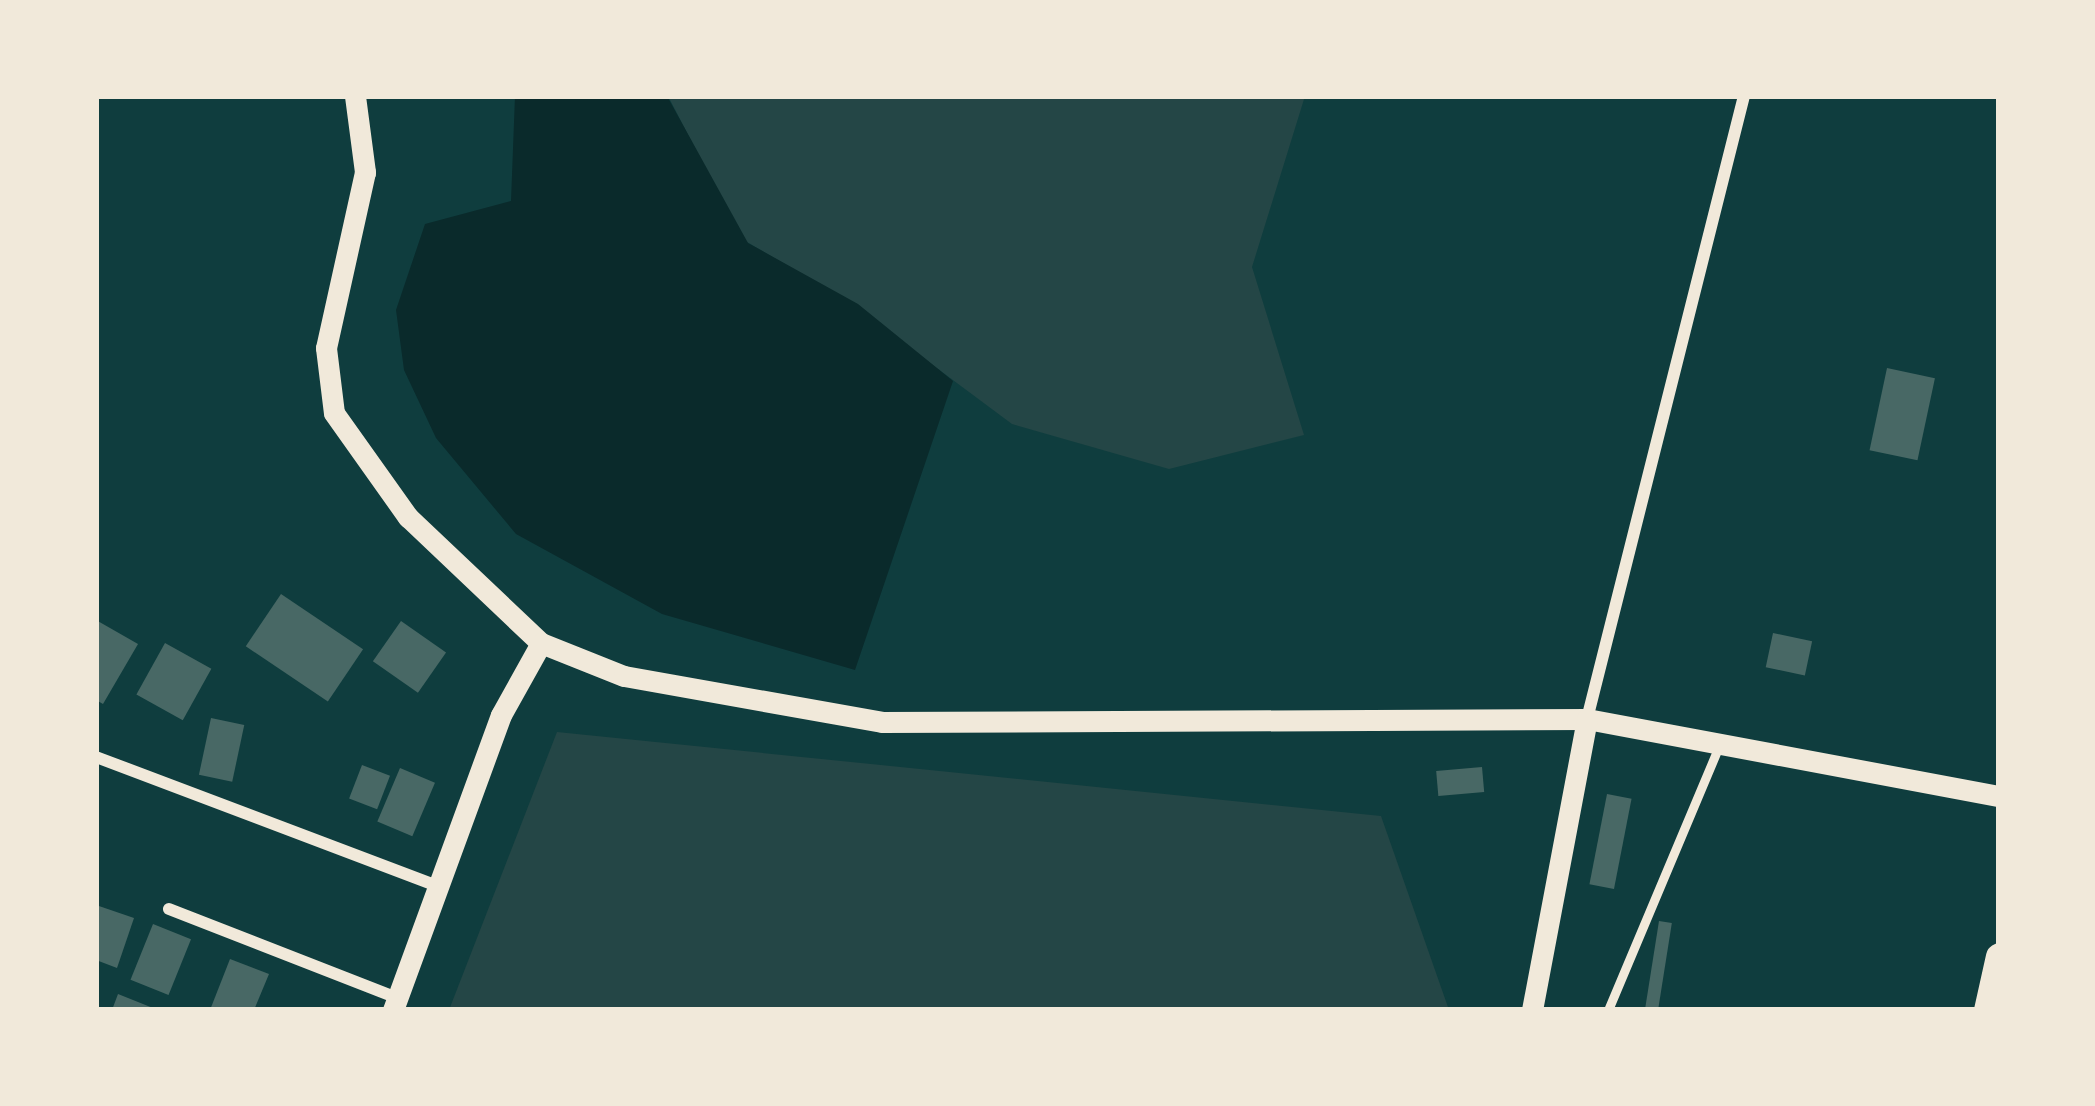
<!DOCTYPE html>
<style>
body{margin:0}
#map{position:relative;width:2095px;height:1106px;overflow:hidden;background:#0f3d3e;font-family:"Sofia Sans Condensed",sans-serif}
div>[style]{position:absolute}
.green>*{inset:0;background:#244646}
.water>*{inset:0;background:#0a2a2b}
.building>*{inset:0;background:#486865;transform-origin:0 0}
.service>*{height:9px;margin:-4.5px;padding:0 4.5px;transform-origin:4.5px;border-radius:4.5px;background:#f1e9da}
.minor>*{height:12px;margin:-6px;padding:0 6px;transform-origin:6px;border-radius:6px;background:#f1e9da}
.tertiary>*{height:21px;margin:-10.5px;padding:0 10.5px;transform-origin:10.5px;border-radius:10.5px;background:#f1e9da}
.primary>*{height:27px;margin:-13.5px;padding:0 13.5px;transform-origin:13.5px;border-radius:13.5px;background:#f1e9da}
span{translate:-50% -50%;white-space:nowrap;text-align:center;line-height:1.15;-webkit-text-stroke:10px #f1e9da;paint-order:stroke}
.frame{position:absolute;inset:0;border:99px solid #f1e9da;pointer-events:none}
</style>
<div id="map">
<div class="green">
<div style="clip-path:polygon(668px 96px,1305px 96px,1252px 267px,1304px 435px,1169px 469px,1012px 424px,844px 299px,742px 239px)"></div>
<div style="clip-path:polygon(557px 732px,1381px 816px,1449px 1010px,449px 1010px)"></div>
</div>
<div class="water">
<div style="clip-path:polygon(515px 96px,667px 96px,748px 243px,858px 304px,953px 381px,855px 670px,662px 614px,516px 534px,436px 438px,404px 370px,396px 310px,425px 224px,511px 201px)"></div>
</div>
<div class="building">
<div style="left:1887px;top:368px;width:49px;height:84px;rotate:12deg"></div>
<div style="left:281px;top:594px;width:99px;height:63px;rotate:34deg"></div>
<div style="clip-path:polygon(96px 620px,138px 644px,103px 704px,96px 700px)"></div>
<div style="left:401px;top:621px;width:55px;height:49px;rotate:35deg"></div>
<div style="left:1773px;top:633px;width:40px;height:35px;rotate:12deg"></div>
<div style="left:165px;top:643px;width:53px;height:59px;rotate:29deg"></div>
<div style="left:211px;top:718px;width:34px;height:58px;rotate:12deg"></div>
<div style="left:362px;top:765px;width:30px;height:36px;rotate:21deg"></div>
<div style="left:1482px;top:767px;width:25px;height:46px;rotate:85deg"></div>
<div style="left:400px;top:768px;width:38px;height:58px;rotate:23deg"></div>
<div style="left:1607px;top:794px;width:25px;height:92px;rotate:11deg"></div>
<div style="clip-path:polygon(96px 905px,134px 918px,117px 968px,96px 960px)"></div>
<div style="left:1659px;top:921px;width:13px;height:91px;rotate:9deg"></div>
<div style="left:153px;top:924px;width:41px;height:60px;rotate:22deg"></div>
<div style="clip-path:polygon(230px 959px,269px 974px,254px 1010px,210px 1010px)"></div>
<div style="clip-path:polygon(118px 994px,158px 1010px,112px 1010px)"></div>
</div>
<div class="service">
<div style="left:1608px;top:1010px;width:286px;rotate:-67.2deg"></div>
</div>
<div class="minor">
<div style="left:1587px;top:719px;width:642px;rotate:-75.86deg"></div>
<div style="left:96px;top:757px;width:368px;rotate:20.7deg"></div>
<div style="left:169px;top:909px;width:245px;rotate:21.3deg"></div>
</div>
<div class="tertiary">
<div style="left:355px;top:96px;width:77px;rotate:82.5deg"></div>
<div style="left:365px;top:172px;width:180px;rotate:102.5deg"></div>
<div style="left:326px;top:348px;width:65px;rotate:83deg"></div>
<div style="left:334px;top:413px;width:128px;rotate:54.6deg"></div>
<div style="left:408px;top:517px;width:183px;rotate:43.5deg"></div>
<div style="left:541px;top:643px;width:89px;rotate:21.7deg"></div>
<div style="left:624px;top:676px;width:262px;rotate:10.1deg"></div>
<div style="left:882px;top:722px;width:705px;rotate:-0.24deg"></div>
<div style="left:1587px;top:719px;width:419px;rotate:10.6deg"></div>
<div style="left:393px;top:1010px;width:314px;rotate:-69.9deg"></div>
<div style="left:501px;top:715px;width:82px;rotate:-60.9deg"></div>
<div style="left:1532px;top:1010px;width:296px;rotate:-79.3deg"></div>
</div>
<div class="primary">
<div style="left:1987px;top:1010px;width:55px;rotate:-77.5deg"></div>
</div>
<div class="frame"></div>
</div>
